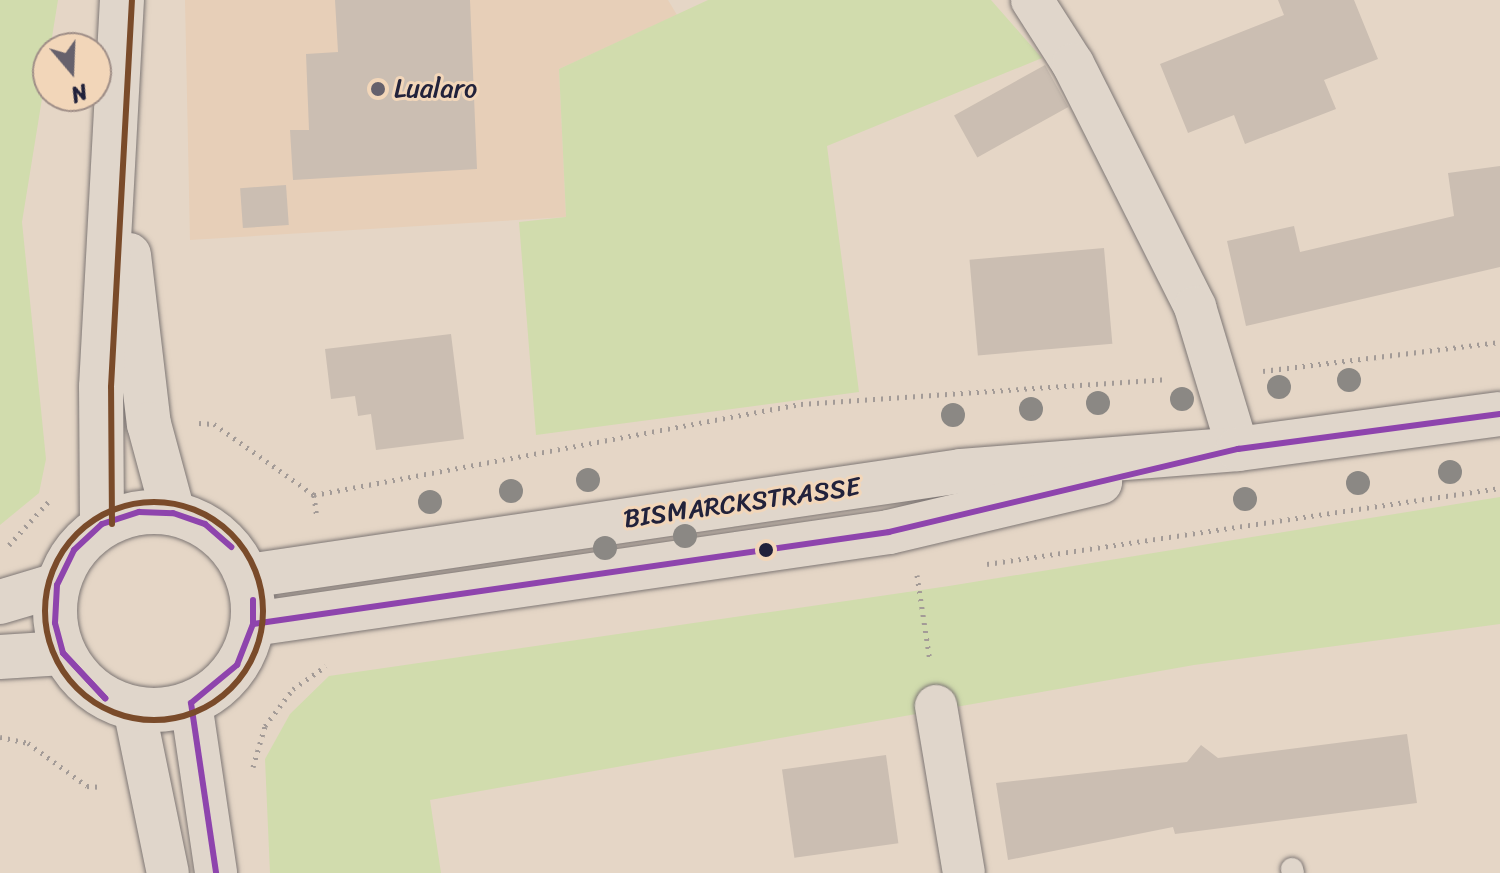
<!DOCTYPE html>
<style>
body{margin:0}
#map{position:relative;width:1500px;height:873px;overflow:hidden;background:#e5d6c6;font-family:Sriracha,sans-serif}
div>[style]{position:absolute}
.built>*{inset:0;background:#e7cfb8}
.green>*{inset:0;background:#d1dcad}
.building>*{inset:0;background:#cbbeb2;transform-origin:0 0}
.path>*{height:5px;margin-top:-2.5px;transform-origin:0;background:repeating-linear-gradient(90deg,#a39b97 0 2px,transparent 0 8px)}
.roads{filter:drop-shadow(0 0 2px #7e7775) drop-shadow(0 0 2px #7e7775)}
.lane>*{height:22px;margin:-11px;padding:0 11px;transform-origin:11px;border-radius:11px;background:#e0d6cb}
.street>*{height:42px;margin:-21px;padding:0 21px;transform-origin:21px;border-radius:21px;background:#e0d6cb}
.secondary>*{height:44px;margin:-22px;padding:0 22px;transform-origin:22px;border-radius:22px;background:#e0d6cb}
.secondary>.ring{margin:-22px;padding:0;box-sizing:content-box;background:none;border:44px solid #e0d6cb;border-radius:50%}
.bus-1>*{height:6px;margin:-3px;padding:0 3px;transform-origin:3px;border-radius:3px;background:#8e44ad}
.bus-2>*{height:6px;margin:-3px;padding:0 3px;transform-origin:3px;border-radius:3px;background:#7a4b2a}
.bus-2>.ring{margin:-3px;padding:0;box-sizing:content-box;background:none;border:6px solid #7a4b2a;border-radius:50%}
.trees>*{width:24px;height:24px;margin:-12px;border-radius:50%;background:#8b8884}
.dots>*{width:22px;height:22px;translate:-50% -50%;box-sizing:border-box;border:4px solid #f2d6b9;border-radius:50%}
span{translate:-50% -50%;white-space:nowrap;text-align:center;line-height:1.15;-webkit-text-stroke:6px #f2d6b9;paint-order:stroke}
.poi-label{font-size:26px;color:#22223b}
.left{translate:0 -50%;text-align:left}
.street-label{font-size:26px;color:#22223b}
.north{position:absolute;left:32px;top:32px;width:80px;height:80px;box-sizing:border-box;background:#f2d6b9;border:2px solid #9f8e87;border-radius:50%;rotate:161deg;font-size:22px;font-weight:700;line-height:32px;text-align:center;color:#22223b}
.north::after{content:'';display:block;margin:auto;width:28px;height:36px;background:#66616c;clip-path:polygon(50% 0,100% 100%,50% 72%,0 100%)}
</style>
<div id="map">
<div class="built">
<div style="clip-path:polygon(185px 0,668px 0,677px 15px,559px 69px,566px 217px,190px 240px)"></div>
</div>
<div class="green">
<div style="clip-path:polygon(0 0,58px 0,22px 222px,46px 459px,39px 493px,0 525px)"></div>
<div style="clip-path:polygon(708px 0,991px 0,1042px 58px,827px 146px,859px 392px,536px 435px,519px 222px,566px 217px,559px 69px)"></div>
<div style="clip-path:polygon(1500px 497px,1500px 624px,1194px 665px,430px 800px,441px 873px,270px 873px,265px 759px,290px 714px,329px 676px,949px 586px)"></div>
</div>
<div class="building">
<div style="clip-path:polygon(335px 0,470px 0,477px 169px,293px 180px,290px 130px,309px 130px,306px 54px,338px 52px)"></div>
<div style="clip-path:polygon(1278px 0,1354px 0,1378px 59px,1324px 80px,1336px 109px,1245px 144px,1234px 115px,1188px 133px,1160px 64px,1284px 15px)"></div>
<div style="left:1045px;top:65px;width:48px;height:104px;rotate:61deg"></div>
<div style="clip-path:polygon(1500px 166px,1500px 267px,1246px 326px,1227px 241px,1294px 226px,1300px 252px,1454px 216px,1448px 173px)"></div>
<div style="left:286px;top:185px;width:40px;height:46px;rotate:86deg"></div>
<div style="left:1104px;top:248px;width:96px;height:135px;rotate:85deg"></div>
<div style="clip-path:polygon(451px 334px,464px 439px,376px 450px,371px 414px,358px 416px,355px 396px,331px 399px,325px 349px)"></div>
<div style="clip-path:polygon(1407px 734px,1417px 803px,1175px 834px,1173px 827px,1008px 860px,996px 783px,1187px 762px,1201px 745px,1218px 758px)"></div>
<div style="left:886px;top:755px;width:89px;height:105px;rotate:82deg"></div>
</div>
<div class="path">
<div style="left:1263px;top:371px;width:239px;rotate:-7deg"></div>
<div style="left:199px;top:423px;width:15px;rotate:4deg"></div>
<div style="left:214px;top:424px;width:123px;rotate:35.4deg"></div>
<div style="left:314px;top:495px;width:495px;rotate:-10.6deg"></div>
<div style="left:801px;top:404px;width:365px;rotate:-3.9deg"></div>
<div style="left:314px;top:495px;width:23px;rotate:83deg"></div>
<div style="left:9px;top:545px;width:61px;rotate:-47.7deg"></div>
<div style="left:987px;top:564px;width:519px;rotate:-8.43deg"></div>
<div style="left:917px;top:575px;width:87px;rotate:81.4deg"></div>
<div style="left:0;top:737px;width:29px;rotate:12deg"></div>
<div style="left:28px;top:743px;width:73px;rotate:36.1deg"></div>
<div style="left:87px;top:786px;width:15px;rotate:4deg"></div>
<div style="left:253px;top:767px;width:43px;rotate:-73.7deg"></div>
<div style="left:265px;top:726px;width:46px;rotate:-52.9deg"></div>
<div style="left:293px;top:689px;width:40px;rotate:-34.9deg"></div>
</div>
<div class="roads">
<div class="lane">
<div style="left:1292px;top:869px;width:4px;rotate:76deg"></div>
</div>
<div class="street">
<div style="left:1032px;top:0;width:76px;rotate:57.4deg"></div>
<div style="left:1073px;top:64px;width:272px;rotate:63.3deg"></div>
<div style="left:1195px;top:307px;width:148px;rotate:73.2deg"></div>
<div style="left:191px;top:703px;width:172px;rotate:81.6deg"></div>
<div style="left:936px;top:706px;width:169px;rotate:80.5deg"></div>
<div style="left:134px;top:708px;width:168px;rotate:78.4deg"></div>
</div>
<div class="secondary">
<div style="left:129px;top:255px;width:170px;rotate:83.3deg"></div>
<div style="left:149px;top:424px;width:92px;rotate:74.9deg"></div>
<div class="ring" style="left:55px;top:512px;width:154px;height:154px"></div>
<div style="left:102px;top:524px;width:137px;rotate:-90.4deg"></div>
<div style="left:101px;top:387px;width:388px;rotate:-86.9deg"></div>
<div style="left:248px;top:576px;width:721px;rotate:-8.38deg"></div>
<div style="left:961px;top:471px;width:278px;rotate:-4.5deg"></div>
<div style="left:1238px;top:449px;width:264px;rotate:-7.6deg"></div>
<div style="left:0;top:602px;width:59px;rotate:-16.6deg"></div>
<div style="left:253px;top:624px;width:643px;rotate:-8.23deg"></div>
<div style="left:889px;top:532px;width:217px;rotate:-13.3deg"></div>
<div style="left:0;top:657px;width:63px;rotate:-3.6deg"></div>
</div>
</div>
<div class="bus-1">
<div style="left:253px;top:624px;width:643px;rotate:-8.23deg"></div>
<div style="left:889px;top:532px;width:359px;rotate:-13.4deg"></div>
<div style="left:1238px;top:449px;width:264px;rotate:-7.6deg"></div>
<div style="left:63px;top:653px;width:62px;rotate:47deg"></div>
<div style="left:63px;top:653px;width:62px;rotate:47deg"></div>
<div style="left:63px;top:653px;width:31px;rotate:-105deg"></div>
<div style="left:55px;top:623px;width:38px;rotate:-87deg"></div>
<div style="left:57px;top:585px;width:39px;rotate:-64deg"></div>
<div style="left:74px;top:550px;width:38px;rotate:-43deg"></div>
<div style="left:102px;top:524px;width:39px;rotate:-18deg"></div>
<div style="left:139px;top:512px;width:34px;rotate:2deg"></div>
<div style="left:173px;top:513px;width:34px;rotate:19deg"></div>
<div style="left:205px;top:524px;width:35px;rotate:41deg"></div>
<div style="left:191px;top:703px;width:60px;rotate:-39.6deg"></div>
<div style="left:237px;top:665px;width:44px;rotate:-68.7deg"></div>
<div style="left:253px;top:624px;width:24px;rotate:-90deg"></div>
<div style="left:191px;top:703px;width:172px;rotate:81.6deg"></div>
</div>
<div class="bus-2">
<div class="ring" style="left:45px;top:502px;width:212px;height:212px"></div>
<div style="left:112px;top:524px;width:137px;rotate:-90.4deg"></div>
<div style="left:111px;top:387px;width:387px;rotate:-86.9deg"></div>
</div>
<div class="trees">
<div style="left:1349px;top:380px"></div>
<div style="left:1279px;top:387px"></div>
<div style="left:1182px;top:399px"></div>
<div style="left:1098px;top:403px"></div>
<div style="left:1031px;top:409px"></div>
<div style="left:953px;top:415px"></div>
<div style="left:1450px;top:472px"></div>
<div style="left:588px;top:480px"></div>
<div style="left:1358px;top:483px"></div>
<div style="left:511px;top:491px"></div>
<div style="left:1245px;top:499px"></div>
<div style="left:430px;top:502px"></div>
<div style="left:685px;top:536px"></div>
<div style="left:605px;top:548px"></div>
</div>
<div class="dots">
<div style="left:378px;top:89px;background:#66616c"></div>
<div style="left:766px;top:550px;background:#22223b"></div>
</div>
<div class="poi-label">
<span class="left" style="left:394px;top:89px">Lualaro</span>
</div>
<div class="street-label">
<span style="left:742px;top:503px;rotate:-8deg">BISMARCKSTRASSE</span>
</div>
<div class="north">N</div>
</div>
